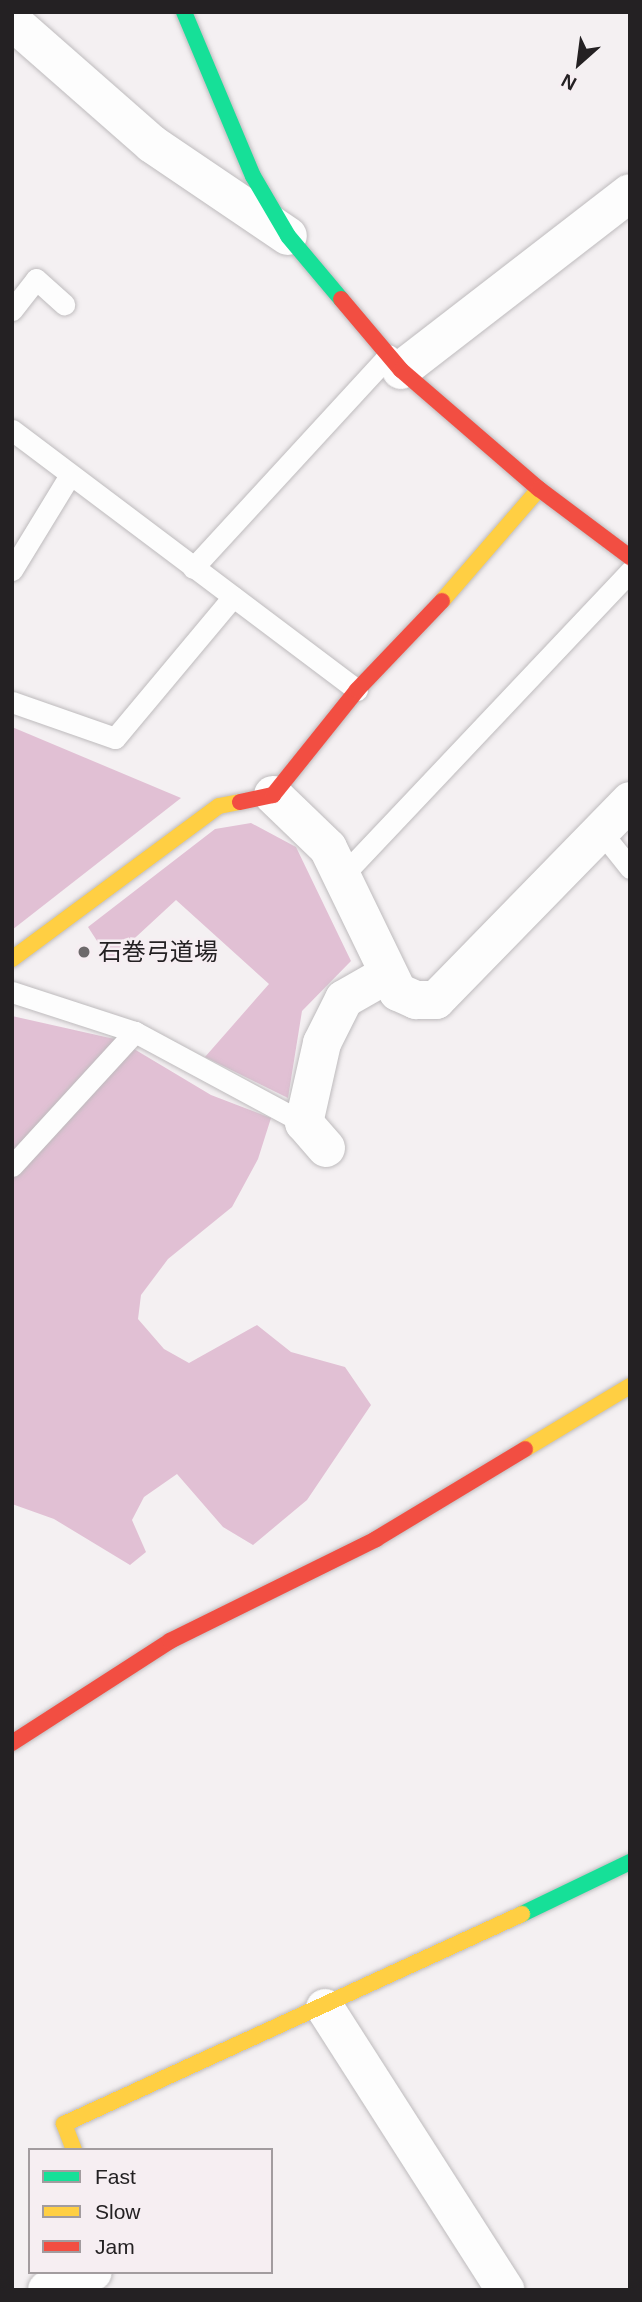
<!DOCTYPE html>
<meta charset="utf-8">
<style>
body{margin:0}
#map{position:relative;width:642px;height:2302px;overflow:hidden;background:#f4f0f2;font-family:Arial,"Noto Sans JP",sans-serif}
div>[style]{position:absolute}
.forest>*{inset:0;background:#e1c0d4}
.roads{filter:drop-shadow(0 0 2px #bebbbd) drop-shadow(0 0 2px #bebbbd)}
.lane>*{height:21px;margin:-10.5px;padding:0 10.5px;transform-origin:10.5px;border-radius:10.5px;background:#fdfdfd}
.street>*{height:38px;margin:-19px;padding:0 19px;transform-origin:19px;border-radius:19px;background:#fdfdfd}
.fast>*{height:16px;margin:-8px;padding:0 8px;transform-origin:8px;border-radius:8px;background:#16e098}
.slow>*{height:16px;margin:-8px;padding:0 8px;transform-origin:8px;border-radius:8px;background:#ffcf43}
.jam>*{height:16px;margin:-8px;padding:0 8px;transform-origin:8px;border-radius:8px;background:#f24e42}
.dots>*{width:19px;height:19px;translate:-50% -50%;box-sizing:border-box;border:4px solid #f6eef2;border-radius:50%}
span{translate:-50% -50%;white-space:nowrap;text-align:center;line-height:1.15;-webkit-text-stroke:5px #f6eef2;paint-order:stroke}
.poi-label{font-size:24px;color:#242123}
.left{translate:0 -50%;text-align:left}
.frame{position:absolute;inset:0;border:14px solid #242123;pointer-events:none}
.legend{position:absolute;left:28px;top:2148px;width:245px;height:126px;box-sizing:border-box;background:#f6eef2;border:2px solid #a29c9f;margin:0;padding:9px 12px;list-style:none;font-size:21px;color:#242123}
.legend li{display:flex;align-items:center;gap:14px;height:35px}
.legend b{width:35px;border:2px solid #a29c9f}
.north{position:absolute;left:544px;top:28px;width:70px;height:70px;-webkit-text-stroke:5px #f6eef2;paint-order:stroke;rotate:208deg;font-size:19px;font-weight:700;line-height:28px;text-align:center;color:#242123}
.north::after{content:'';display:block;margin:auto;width:24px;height:32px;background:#242123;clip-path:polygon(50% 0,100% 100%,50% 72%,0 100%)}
</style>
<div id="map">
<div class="forest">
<div style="clip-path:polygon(12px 727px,181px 798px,12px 930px)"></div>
<div style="clip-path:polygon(251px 823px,296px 847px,351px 961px,302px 1011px,288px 1098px,205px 1057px,269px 984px,176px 900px,110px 961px,88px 927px,215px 829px)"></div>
<div style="clip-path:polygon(12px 1016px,119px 1040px,211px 1095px,271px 1118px,258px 1159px,232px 1207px,168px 1259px,141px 1295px,138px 1319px,164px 1349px,189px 1363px,257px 1325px,291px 1352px,345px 1367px,371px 1405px,307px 1500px,253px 1545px,223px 1527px,177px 1474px,144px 1497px,132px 1520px,146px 1552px,130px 1565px,54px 1519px,12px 1504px)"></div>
</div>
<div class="roads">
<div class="lane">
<div style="left:12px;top:310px;width:39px;rotate:-52deg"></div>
<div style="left:36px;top:279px;width:38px;rotate:42deg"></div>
<div style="left:12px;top:430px;width:432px;rotate:37deg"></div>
<div style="left:193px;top:568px;width:289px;rotate:-47.4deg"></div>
<div style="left:12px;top:570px;width:111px;rotate:-58.6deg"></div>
<div style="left:12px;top:702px;width:109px;rotate:19.3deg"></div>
<div style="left:115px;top:738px;width:184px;rotate:-50.1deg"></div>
<div style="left:602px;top:833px;width:45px;rotate:51.3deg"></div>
<div style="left:343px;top:875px;width:418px;rotate:-46.6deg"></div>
<div style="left:12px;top:992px;width:129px;rotate:18deg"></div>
<div style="left:135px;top:1032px;width:192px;rotate:28.3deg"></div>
<div style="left:12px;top:1166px;width:182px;rotate:-47.5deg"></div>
</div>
<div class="street">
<div style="left:12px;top:21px;width:186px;rotate:41.3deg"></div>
<div style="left:152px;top:144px;width:164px;rotate:34.1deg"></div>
<div style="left:401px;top:370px;width:289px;rotate:-37.7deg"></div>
<div style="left:273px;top:795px;width:76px;rotate:43.9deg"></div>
<div style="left:328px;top:848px;width:160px;rotate:64.1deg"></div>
<div style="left:398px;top:992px;width:20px;rotate:24deg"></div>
<div style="left:416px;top:1000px;width:20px"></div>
<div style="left:436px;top:1000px;width:278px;rotate:-45.7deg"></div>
<div style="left:326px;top:1148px;width:33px;rotate:-131deg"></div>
<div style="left:304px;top:1123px;width:82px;rotate:-77.3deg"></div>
<div style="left:322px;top:1043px;width:49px;rotate:-63.4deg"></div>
<div style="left:344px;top:999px;width:51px;rotate:-29.6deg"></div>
<div style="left:325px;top:2008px;width:335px;rotate:57.4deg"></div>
<div style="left:47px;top:2290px;width:49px;rotate:-21.4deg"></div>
</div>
<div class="fast">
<div style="left:184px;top:12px;width:178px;rotate:67.2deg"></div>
<div style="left:253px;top:176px;width:69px;rotate:59.7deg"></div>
<div style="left:288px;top:236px;width:82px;rotate:49.9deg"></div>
<div style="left:522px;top:1914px;width:120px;rotate:-25.7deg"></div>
</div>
<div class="slow">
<div style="left:442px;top:601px;width:148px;rotate:-49.1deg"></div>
<div style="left:12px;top:959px;width:257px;rotate:-36.5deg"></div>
<div style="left:219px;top:806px;width:21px;rotate:-11deg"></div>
<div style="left:525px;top:1449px;width:122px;rotate:-31deg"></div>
<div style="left:74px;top:2150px;width:28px;rotate:-111deg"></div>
<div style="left:64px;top:2124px;width:504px;rotate:-24.63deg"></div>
</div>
<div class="jam">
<div style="left:341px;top:299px;width:93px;rotate:49.8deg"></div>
<div style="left:401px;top:370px;width:182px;rotate:40.8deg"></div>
<div style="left:539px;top:489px;width:114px;rotate:36.8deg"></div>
<div style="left:240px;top:802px;width:34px;rotate:-12deg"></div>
<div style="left:273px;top:795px;width:134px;rotate:-51.3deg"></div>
<div style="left:357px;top:690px;width:123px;rotate:-46.3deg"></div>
<div style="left:12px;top:1743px;width:188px;rotate:-32.8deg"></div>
<div style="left:170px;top:1641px;width:230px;rotate:-26.3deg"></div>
<div style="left:376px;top:1539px;width:174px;rotate:-31.1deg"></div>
</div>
</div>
<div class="dots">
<div style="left:84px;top:952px;background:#6d696b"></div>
</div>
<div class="poi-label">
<span class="left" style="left:98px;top:952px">石巻弓道場</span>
</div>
<div class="frame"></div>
<ul class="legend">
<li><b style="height:9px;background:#16e098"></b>Fast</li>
<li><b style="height:9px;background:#ffcf43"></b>Slow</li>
<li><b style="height:9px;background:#f24e42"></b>Jam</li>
</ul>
<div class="north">N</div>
</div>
